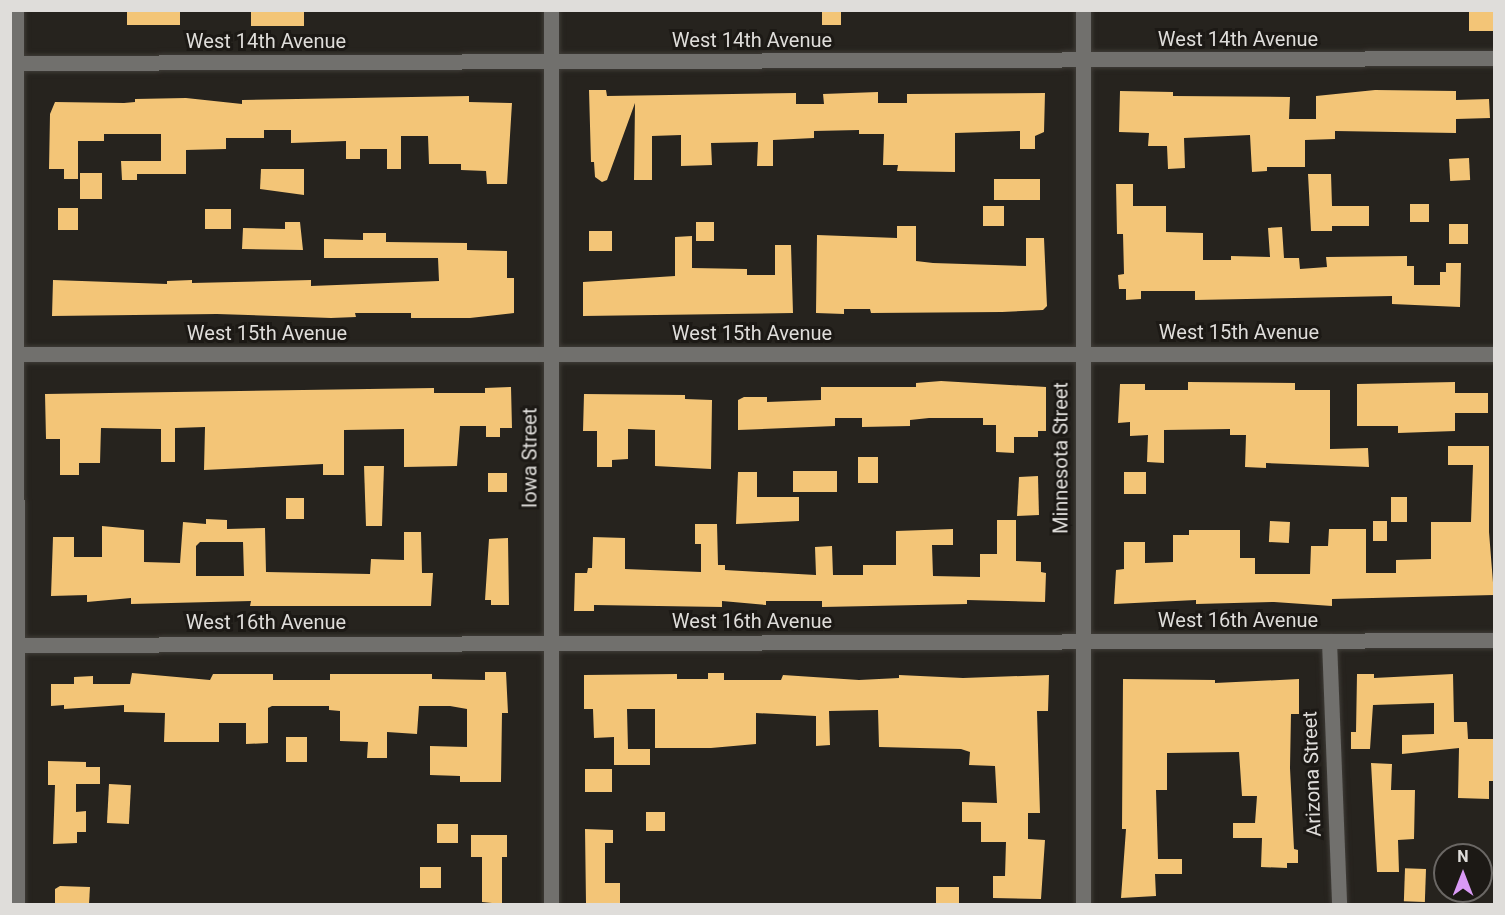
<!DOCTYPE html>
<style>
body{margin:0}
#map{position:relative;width:1505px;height:915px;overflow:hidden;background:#26231e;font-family:Roboto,sans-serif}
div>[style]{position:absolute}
.building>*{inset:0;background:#f3c577;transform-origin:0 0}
.roads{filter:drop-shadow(0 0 2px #403d38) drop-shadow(0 0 2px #403d38)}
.minor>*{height:15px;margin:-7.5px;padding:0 7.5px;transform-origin:7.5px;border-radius:7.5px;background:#71706d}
span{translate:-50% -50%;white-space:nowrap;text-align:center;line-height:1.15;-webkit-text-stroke:6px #1c1915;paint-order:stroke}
.street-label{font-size:20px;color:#dfddda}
.frame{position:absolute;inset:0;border:12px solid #dfddda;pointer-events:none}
.north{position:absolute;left:1433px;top:843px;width:60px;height:60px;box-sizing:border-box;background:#1c1915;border:2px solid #6a6764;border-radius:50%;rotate:0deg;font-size:16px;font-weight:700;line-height:24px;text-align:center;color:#dfddda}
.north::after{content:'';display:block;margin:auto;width:21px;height:27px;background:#da9af6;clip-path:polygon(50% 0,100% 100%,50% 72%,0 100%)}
</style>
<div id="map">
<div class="building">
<div style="left:127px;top:10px;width:53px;height:15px"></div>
<div style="left:251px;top:10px;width:53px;height:16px"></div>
<div style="left:822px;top:10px;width:19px;height:15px"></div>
<div style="left:1469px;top:10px;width:25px;height:21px"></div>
<div style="clip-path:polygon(589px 90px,606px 90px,607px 96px,796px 93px,796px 104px,824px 104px,823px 94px,878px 92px,878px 103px,907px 103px,907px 94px,1045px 93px,1044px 132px,1035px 136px,1035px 149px,1020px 149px,1020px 131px,955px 133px,955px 172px,897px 171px,898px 165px,883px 165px,884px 134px,859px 134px,859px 130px,814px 131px,814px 138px,773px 140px,773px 166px,757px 166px,758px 142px,711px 143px,712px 165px,681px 166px,681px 135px,652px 136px,652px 180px,634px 180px,635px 103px,607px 180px,602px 182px,595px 177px,594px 162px,591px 162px)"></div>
<div style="clip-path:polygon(1375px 90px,1456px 91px,1456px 100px,1489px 99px,1490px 118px,1456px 119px,1456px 133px,1335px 131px,1335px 139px,1305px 140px,1305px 167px,1267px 167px,1267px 171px,1252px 172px,1250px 135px,1184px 138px,1185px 168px,1168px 169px,1167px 146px,1148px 146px,1149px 133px,1119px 132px,1120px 91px,1173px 92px,1173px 96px,1290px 97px,1289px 119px,1316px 119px,1316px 96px)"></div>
<div style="clip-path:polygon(469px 96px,469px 102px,512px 103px,507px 184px,487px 184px,486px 171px,461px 170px,461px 164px,429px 164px,428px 136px,401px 136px,401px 169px,387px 169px,387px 149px,360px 149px,360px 159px,346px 159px,346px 141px,291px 143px,291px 130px,264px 130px,264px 138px,226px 138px,226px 149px,186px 150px,186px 174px,137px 174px,137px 180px,122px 180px,121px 161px,161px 161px,161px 134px,104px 134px,104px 141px,78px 141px,78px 179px,64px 179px,64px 169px,49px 169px,50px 114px,55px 102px,124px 103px,135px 102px,135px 99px,186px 98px,242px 104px,242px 100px)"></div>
<div style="left:1469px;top:158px;width:22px;height:20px;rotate:87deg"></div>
<div style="clip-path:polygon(261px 169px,304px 169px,304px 195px,260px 189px)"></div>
<div style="left:80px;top:173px;width:22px;height:26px"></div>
<div style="clip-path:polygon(1308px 174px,1331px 174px,1332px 206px,1369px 206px,1369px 226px,1332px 226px,1332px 231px,1311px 231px)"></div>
<div style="left:994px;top:179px;width:46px;height:21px"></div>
<div style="clip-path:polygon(1116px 184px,1133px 184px,1133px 206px,1166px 206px,1166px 232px,1203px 233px,1203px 260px,1231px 260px,1231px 256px,1270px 257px,1268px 228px,1282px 227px,1284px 258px,1299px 258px,1300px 269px,1327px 267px,1326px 257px,1407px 256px,1407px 266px,1414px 266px,1414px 285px,1440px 285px,1440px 272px,1446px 272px,1446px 263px,1461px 263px,1460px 307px,1392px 304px,1392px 296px,1195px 300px,1195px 291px,1141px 291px,1141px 299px,1126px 300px,1126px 289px,1119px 289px,1118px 275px,1124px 274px,1123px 234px,1117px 234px)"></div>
<div style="left:1410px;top:204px;width:19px;height:18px"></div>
<div style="left:983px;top:206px;width:21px;height:20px"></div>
<div style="left:58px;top:208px;width:20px;height:22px"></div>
<div style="left:205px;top:209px;width:26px;height:20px"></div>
<div style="clip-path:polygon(285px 222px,300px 222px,303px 250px,242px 249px,243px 228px,285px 229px)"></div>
<div style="left:696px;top:222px;width:18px;height:19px"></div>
<div style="left:1449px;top:224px;width:19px;height:20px"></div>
<div style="clip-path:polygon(897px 226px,916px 226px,916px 261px,933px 263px,1026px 266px,1026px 238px,1044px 238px,1047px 306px,1043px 310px,1002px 312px,871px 313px,870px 309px,844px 309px,844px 314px,816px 313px,817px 235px,897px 238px)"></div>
<div style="left:589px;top:231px;width:23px;height:20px"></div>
<div style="clip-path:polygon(363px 233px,386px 233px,386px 242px,467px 243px,467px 250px,507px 251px,507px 278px,514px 278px,514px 313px,470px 318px,411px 318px,411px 313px,355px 313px,356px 317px,331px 318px,217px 314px,52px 316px,53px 280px,167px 284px,167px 281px,192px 280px,192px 283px,311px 280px,311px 286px,439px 281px,438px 258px,324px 258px,324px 239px,363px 240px)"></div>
<div style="clip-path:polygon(692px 236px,692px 268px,747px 269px,747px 275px,775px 275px,775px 245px,791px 245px,793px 313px,583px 316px,583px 282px,675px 276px,675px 237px)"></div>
<div style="clip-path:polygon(941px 381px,1046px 387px,1046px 431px,1038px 431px,1038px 437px,1014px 437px,1014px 453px,996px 452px,996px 425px,983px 425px,983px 418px,929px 418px,910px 420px,910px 426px,862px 427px,862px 418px,835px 418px,835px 426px,738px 430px,738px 400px,744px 397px,767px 397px,767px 402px,821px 400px,821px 387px,916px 387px,916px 383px)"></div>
<div style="clip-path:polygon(1188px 382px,1295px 383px,1295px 390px,1330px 390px,1330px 449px,1368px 448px,1369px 467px,1266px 463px,1266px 468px,1245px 467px,1246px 435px,1230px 435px,1230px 429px,1164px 430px,1164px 463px,1147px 462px,1148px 435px,1130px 436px,1130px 422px,1118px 423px,1120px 384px,1145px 384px,1145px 390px,1188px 390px)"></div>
<div style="clip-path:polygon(1455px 382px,1455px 393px,1488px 393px,1488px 413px,1455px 413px,1455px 431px,1398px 433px,1398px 426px,1357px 426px,1357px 384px)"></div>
<div style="clip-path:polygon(511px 387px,512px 428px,500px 428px,500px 437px,486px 437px,486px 426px,460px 426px,457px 466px,404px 467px,404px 429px,344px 430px,344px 475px,323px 475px,323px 464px,204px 470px,205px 427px,175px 428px,175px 462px,161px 462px,161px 429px,101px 428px,100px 463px,79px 463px,79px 475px,60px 475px,60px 439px,46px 439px,45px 394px,434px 388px,434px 393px,485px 393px,485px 388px)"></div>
<div style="clip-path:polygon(584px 394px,685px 395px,685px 399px,712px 400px,711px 469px,655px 466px,655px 430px,628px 429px,628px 459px,612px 460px,612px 467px,597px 467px,597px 431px,583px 431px)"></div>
<div style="clip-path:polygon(1448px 446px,1489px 446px,1489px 532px,1494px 595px,1332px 599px,1332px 606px,1274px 602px,1196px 604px,1196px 600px,1114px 604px,1116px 570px,1124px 569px,1124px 542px,1145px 542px,1145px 563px,1173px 562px,1173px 535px,1189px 535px,1189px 530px,1240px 530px,1240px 558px,1255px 558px,1255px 574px,1310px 574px,1311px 546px,1328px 546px,1329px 529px,1366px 529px,1366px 573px,1396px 573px,1396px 560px,1431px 559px,1431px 522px,1471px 522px,1473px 465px,1448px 465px)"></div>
<div style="left:858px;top:457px;width:20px;height:26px"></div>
<div style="clip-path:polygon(364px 466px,384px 466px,382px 526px,366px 526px)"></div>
<div style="left:837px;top:471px;width:21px;height:44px;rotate:90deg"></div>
<div style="clip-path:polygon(738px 472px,757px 472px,757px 497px,799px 497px,799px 521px,736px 524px)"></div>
<div style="left:1124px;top:472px;width:22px;height:22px"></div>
<div style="left:507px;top:473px;width:19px;height:19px;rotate:90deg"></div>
<div style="clip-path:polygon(1038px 476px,1039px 515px,1017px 516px,1019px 477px)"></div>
<div style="left:1391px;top:497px;width:16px;height:25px"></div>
<div style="left:286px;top:498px;width:18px;height:21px"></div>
<div style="clip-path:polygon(evenodd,206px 519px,227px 520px,227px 529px,265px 528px,266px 572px,370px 574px,371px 559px,404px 560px,404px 532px,421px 532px,422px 573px,433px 573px,431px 606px,250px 606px,251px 601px,131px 604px,131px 598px,87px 602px,87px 595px,51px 596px,53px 537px,74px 537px,74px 557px,102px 557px,102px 526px,144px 530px,144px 562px,180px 563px,183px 522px,206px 524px,206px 519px,200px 542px,243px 542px,244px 576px,196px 576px,196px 546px,200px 542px)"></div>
<div style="clip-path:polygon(997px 520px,1016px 520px,1016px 561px,1041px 562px,1041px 572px,1046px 573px,1045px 602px,967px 600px,967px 604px,822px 607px,822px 601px,766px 601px,766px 605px,722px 601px,722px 607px,594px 605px,594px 611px,574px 611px,575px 573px,587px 573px,588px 568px,592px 568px,593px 537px,625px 538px,625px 569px,701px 572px,701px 544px,695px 544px,695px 524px,717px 524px,718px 565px,725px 565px,725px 570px,816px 575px,815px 547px,832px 546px,833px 575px,863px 575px,863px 565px,896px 565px,896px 531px,953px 529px,953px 545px,932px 545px,933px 576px,980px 577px,980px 554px,997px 554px)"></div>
<div style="left:1270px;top:521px;width:20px;height:21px;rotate:3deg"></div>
<div style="left:1373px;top:521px;width:14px;height:20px"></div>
<div style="clip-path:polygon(508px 538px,509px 605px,491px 605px,491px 600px,485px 600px,489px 539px)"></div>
<div style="clip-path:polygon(485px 672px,506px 672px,508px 713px,502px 713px,501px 782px,460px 782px,460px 776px,430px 775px,430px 746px,467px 747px,467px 709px,450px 706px,419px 706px,417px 734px,387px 732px,387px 758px,367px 758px,368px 742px,340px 741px,340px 711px,329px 710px,329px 706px,272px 706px,268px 708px,268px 743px,246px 744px,246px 723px,219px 723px,219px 742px,164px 742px,165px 713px,124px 712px,124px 705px,64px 709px,64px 705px,51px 706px,51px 684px,74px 684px,74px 677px,93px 676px,93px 684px,130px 684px,132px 673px,210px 680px,213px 674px,273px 674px,273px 680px,330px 680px,330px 674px,432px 674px,432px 679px,485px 680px)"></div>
<div style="clip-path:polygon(708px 673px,724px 673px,724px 680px,781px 680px,783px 675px,859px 680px,899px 678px,899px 675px,963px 678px,1049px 675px,1048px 711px,1037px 711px,1040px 813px,1028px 813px,1028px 839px,1045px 840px,1041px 899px,993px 898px,993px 876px,1005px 876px,1006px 842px,981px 842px,981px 822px,962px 822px,962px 802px,997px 803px,995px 766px,969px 765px,970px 752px,961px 749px,879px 747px,878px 710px,829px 711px,830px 745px,816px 746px,816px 716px,756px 713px,756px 744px,711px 748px,655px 748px,655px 709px,627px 709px,628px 749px,650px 749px,650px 765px,614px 765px,614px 737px,594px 738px,593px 709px,584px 709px,584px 675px,677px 674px,677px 679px,708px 679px)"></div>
<div style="clip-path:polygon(1357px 674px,1374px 674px,1374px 678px,1453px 674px,1454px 722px,1467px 722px,1468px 739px,1494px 739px,1494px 781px,1489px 781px,1489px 799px,1458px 798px,1459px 748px,1402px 754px,1402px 735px,1434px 734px,1434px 703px,1373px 705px,1370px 749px,1351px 749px,1351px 732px,1356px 732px)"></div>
<div style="clip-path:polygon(1123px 679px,1215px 680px,1215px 683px,1299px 679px,1299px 714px,1291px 714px,1290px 768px,1294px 849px,1298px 850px,1298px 863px,1287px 863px,1287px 868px,1261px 867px,1262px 838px,1233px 838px,1233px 823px,1255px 823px,1257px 796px,1242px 796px,1239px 752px,1167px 753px,1167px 790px,1156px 790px,1158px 859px,1182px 859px,1182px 874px,1155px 874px,1156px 896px,1121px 898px,1126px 829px,1122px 829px)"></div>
<div style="left:286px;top:737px;width:21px;height:25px"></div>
<div style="clip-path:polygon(48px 761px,86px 762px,86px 767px,100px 767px,100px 784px,76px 784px,76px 812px,86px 811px,86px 832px,77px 832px,77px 843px,53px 844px,55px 785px,48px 785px)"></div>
<div style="clip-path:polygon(1371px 763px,1392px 764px,1391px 790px,1415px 790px,1414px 839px,1398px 840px,1399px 872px,1377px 872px)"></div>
<div style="left:585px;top:769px;width:27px;height:23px"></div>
<div style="left:109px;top:784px;width:22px;height:39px;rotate:3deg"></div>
<div style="left:646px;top:812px;width:19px;height:19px"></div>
<div style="left:458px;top:824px;width:19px;height:21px;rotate:90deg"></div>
<div style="clip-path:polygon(585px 829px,613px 830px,613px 843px,605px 843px,605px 883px,620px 883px,620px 904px,586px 904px)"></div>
<div style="clip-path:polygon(471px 835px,507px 835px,507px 857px,502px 857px,502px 904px,482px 902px,482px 857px,471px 857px)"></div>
<div style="left:420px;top:867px;width:21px;height:21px"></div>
<div style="left:1426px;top:869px;width:33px;height:21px;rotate:92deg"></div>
<div style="clip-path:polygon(60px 886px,90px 887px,89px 904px,55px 904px,55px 889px)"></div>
<div style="left:936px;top:887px;width:23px;height:17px"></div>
</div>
<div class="roads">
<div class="minor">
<div style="left:16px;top:10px;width:894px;rotate:89.94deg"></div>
<div style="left:551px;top:10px;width:894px;rotate:90deg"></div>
<div style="left:1083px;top:10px;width:894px;rotate:90deg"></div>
<div style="left:10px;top:63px;width:1484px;rotate:-0.19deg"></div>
<div style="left:10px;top:354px;width:1484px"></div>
<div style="left:1329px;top:641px;width:263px;rotate:87.8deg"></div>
<div style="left:10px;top:645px;width:1484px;rotate:-0.19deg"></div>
</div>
</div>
<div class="street-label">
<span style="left:1238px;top:39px">West 14th Avenue</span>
<span style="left:752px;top:40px">West 14th Avenue</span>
<span style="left:266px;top:41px">West 14th Avenue</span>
<span style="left:1239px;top:332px">West 15th Avenue</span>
<span style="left:267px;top:333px">West 15th Avenue</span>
<span style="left:752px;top:333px">West 15th Avenue</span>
<span style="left:530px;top:458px;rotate:-90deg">Iowa Street</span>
<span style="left:1061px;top:458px;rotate:-90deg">Minnesota Street</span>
<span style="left:1238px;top:620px">West 16th Avenue</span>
<span style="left:752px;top:621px">West 16th Avenue</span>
<span style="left:266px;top:622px">West 16th Avenue</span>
<span style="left:1312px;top:774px;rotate:-92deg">Arizona Street</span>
</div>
<div class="frame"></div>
<div class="north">N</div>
</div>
